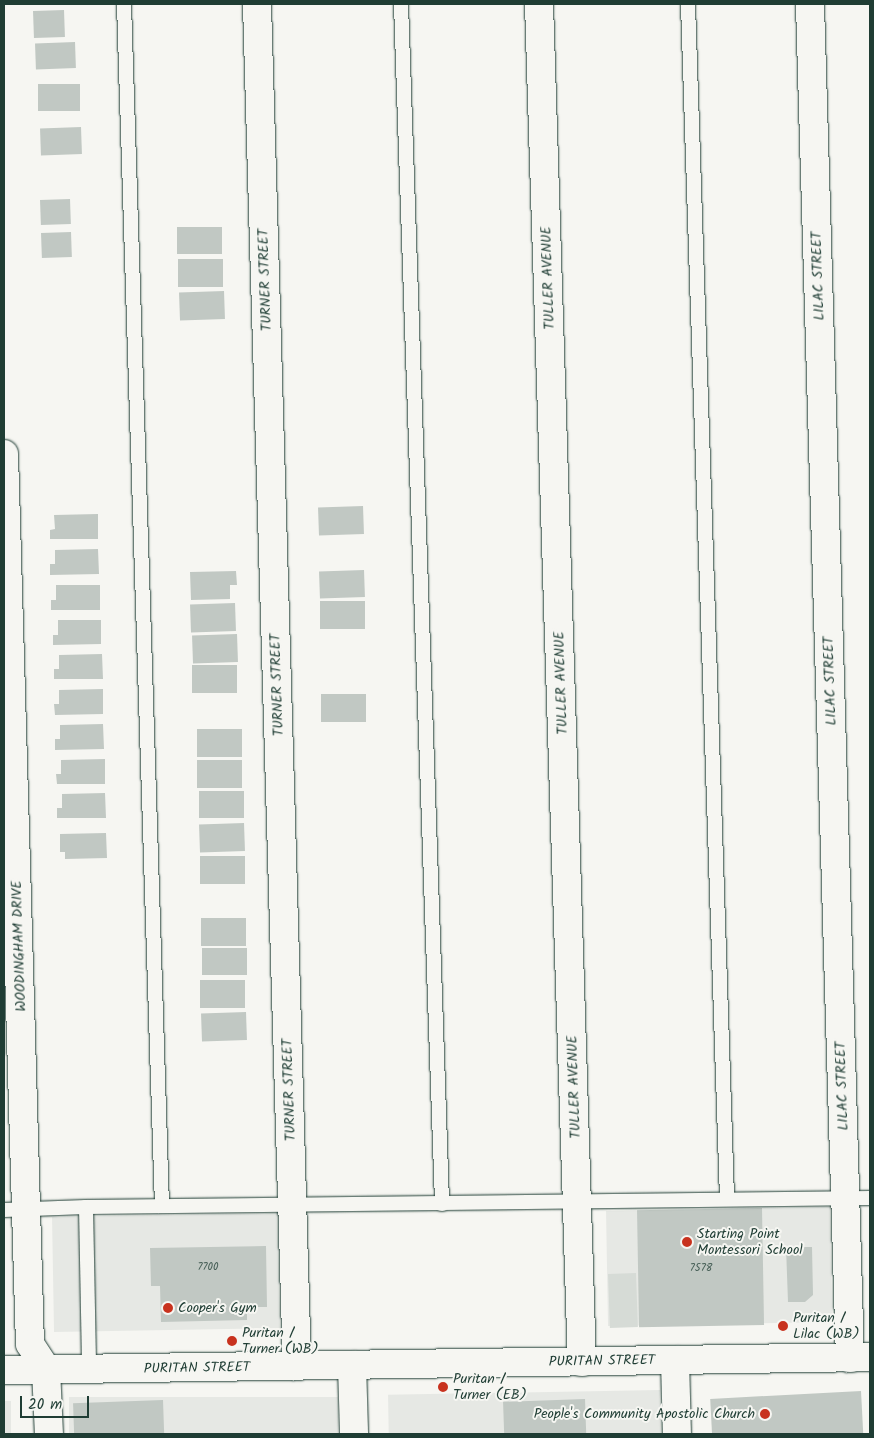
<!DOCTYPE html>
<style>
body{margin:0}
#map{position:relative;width:874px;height:1438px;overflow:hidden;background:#f6f6f2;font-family:Kalam,sans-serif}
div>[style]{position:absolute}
.built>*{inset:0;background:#e6e8e4;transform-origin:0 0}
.green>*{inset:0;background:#d6dbd6;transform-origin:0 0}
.building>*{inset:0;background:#c1c8c3;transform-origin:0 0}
.roads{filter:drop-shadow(0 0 1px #1f3d34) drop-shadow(0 0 1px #1f3d34)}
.service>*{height:14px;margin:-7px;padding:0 7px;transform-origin:7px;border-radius:7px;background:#f6f6f2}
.minor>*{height:28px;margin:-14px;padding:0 14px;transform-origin:14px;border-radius:14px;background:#f6f6f2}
.tertiary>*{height:28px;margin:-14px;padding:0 14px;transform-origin:14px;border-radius:14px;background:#f6f6f2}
.dots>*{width:14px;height:14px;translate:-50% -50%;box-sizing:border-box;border:2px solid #f6f6f2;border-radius:50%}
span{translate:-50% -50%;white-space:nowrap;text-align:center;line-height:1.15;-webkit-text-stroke:4px #f6f6f2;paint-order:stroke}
.number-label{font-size:11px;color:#486058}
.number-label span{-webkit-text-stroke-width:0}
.street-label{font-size:14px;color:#1f3d34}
.poi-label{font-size:14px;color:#1f3d34}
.left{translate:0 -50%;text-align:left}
.right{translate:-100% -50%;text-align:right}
.frame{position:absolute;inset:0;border:5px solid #1f3d34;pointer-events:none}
.scale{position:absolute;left:20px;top:1396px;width:69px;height:22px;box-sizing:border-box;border:2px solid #1f3d34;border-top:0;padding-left:6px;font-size:15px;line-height:18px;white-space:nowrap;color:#1f3d34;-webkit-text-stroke:4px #f6f6f2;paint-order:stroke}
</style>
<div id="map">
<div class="built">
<div style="left:830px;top:1207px;width:115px;height:224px;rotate:89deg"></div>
<div style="left:278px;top:1213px;width:115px;height:226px;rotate:89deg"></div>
<div style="left:660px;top:1390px;width:44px;height:272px;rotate:89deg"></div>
<div style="left:338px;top:1397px;width:37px;height:269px;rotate:90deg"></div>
<div style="left:4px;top:1401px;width:7px;height:33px"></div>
</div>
<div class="green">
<div style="left:636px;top:1273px;width:54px;height:28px;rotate:88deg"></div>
</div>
<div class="building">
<div style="left:64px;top:10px;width:27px;height:31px;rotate:88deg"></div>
<div style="left:75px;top:42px;width:26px;height:40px;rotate:88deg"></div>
<div style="left:80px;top:84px;width:27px;height:42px;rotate:90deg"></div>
<div style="left:81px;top:127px;width:27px;height:41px;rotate:88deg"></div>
<div style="left:70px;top:199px;width:25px;height:30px;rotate:88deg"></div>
<div style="left:222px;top:227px;width:27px;height:45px;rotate:90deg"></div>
<div style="left:71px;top:232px;width:25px;height:30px;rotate:88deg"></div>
<div style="left:223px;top:259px;width:28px;height:45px;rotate:90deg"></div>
<div style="left:224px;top:291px;width:28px;height:45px;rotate:88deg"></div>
<div style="left:363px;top:506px;width:28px;height:45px;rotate:88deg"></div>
<div style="clip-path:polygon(98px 514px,98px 539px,50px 539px,50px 530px,55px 529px,54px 515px)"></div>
<div style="clip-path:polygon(98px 549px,99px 574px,50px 575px,50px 564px,55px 564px,55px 550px)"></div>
<div style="left:364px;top:570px;width:27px;height:45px;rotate:88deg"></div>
<div style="clip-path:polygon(236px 571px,237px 585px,230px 585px,230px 599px,191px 600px,190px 572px)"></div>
<div style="clip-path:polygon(56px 585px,100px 585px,100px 610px,51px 610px,51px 600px,56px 600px)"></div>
<div style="left:365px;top:601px;width:28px;height:45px;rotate:90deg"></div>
<div style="left:235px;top:603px;width:28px;height:45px;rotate:88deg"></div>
<div style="clip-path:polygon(58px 620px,101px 620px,101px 644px,53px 645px,53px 635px,58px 635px)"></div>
<div style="left:237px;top:634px;width:28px;height:45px;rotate:88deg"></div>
<div style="clip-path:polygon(102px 654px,103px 679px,54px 679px,54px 669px,59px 669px,59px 655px)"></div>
<div style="left:237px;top:665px;width:28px;height:45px;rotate:90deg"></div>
<div style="clip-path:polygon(103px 689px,103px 714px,55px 715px,54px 704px,59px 704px,59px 690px)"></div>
<div style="left:366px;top:694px;width:28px;height:45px;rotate:90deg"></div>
<div style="clip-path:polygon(103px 724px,104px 749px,55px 750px,55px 739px,60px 739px,60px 725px)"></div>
<div style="left:197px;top:729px;width:45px;height:28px"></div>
<div style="clip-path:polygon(105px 759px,105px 784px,57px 784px,56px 774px,61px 774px,61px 760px)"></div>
<div style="left:197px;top:760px;width:45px;height:28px"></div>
<div style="left:244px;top:791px;width:27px;height:45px;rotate:90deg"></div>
<div style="clip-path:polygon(105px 793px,106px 818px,57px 818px,57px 808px,62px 808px,62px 794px)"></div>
<div style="left:244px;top:823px;width:28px;height:45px;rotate:88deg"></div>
<div style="clip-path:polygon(106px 833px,107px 858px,65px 859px,65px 852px,60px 852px,60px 834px)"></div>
<div style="left:200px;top:856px;width:45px;height:28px"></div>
<div style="left:201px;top:918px;width:45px;height:28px"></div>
<div style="left:247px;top:948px;width:27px;height:45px;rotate:90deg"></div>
<div style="left:245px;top:980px;width:28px;height:45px;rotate:90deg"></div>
<div style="left:246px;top:1012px;width:28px;height:45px;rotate:88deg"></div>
<div style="left:762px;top:1208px;width:117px;height:125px;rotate:89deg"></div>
<div style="clip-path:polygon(266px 1246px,267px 1307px,247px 1307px,247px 1320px,161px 1322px,160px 1286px,151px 1286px,150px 1248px)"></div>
<div style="clip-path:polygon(786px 1247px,812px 1247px,813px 1295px,805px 1302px,788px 1302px)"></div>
<div style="left:861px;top:1391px;width:43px;height:151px;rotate:87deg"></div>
<div style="left:585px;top:1399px;width:35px;height:82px;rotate:88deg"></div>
<div style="left:163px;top:1400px;width:34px;height:90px;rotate:88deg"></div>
</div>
<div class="roads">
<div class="service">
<div style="left:124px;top:4px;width:1203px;rotate:88.19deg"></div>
<div style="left:401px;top:4px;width:1201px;rotate:88.04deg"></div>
<div style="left:688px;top:4px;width:1196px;rotate:88.13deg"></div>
<div style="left:86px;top:1207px;width:162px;rotate:88.9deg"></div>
<div style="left:4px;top:1210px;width:82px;rotate:-2.1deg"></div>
<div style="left:86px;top:1207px;width:784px;rotate:-0.66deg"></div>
</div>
<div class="minor">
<div style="left:257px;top:4px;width:1363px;rotate:88.32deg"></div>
<div style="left:539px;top:4px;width:1359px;rotate:88.19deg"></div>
<div style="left:810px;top:4px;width:1355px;rotate:88.31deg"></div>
<div style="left:4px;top:454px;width:890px;rotate:88.33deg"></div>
<div style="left:30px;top:1344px;width:30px;rotate:57deg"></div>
<div style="left:46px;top:1369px;width:65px;rotate:87.4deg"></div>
<div style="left:675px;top:1360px;width:74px;rotate:88.5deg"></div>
<div style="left:352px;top:1365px;width:69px;rotate:88.3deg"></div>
</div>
<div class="tertiary">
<div style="left:4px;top:1370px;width:866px;rotate:-0.86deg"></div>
</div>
</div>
<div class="dots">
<div style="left:687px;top:1242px;background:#c8321e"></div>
<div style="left:168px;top:1308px;background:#c8321e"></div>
<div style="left:783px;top:1326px;background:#c8321e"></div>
<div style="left:232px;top:1341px;background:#c8321e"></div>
<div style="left:443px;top:1387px;background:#c8321e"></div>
<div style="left:765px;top:1414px;background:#c8321e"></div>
</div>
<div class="number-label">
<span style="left:208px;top:1267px">7700</span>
<span style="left:701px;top:1268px">7578</span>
</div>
<div class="street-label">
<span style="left:818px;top:276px;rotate:-92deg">LILAC STREET</span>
<span style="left:548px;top:278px;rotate:-92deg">TULLER AVENUE</span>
<span style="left:265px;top:280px;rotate:-92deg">TURNER STREET</span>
<span style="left:830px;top:681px;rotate:-92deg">LILAC STREET</span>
<span style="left:561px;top:683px;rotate:-92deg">TULLER AVENUE</span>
<span style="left:277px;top:685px;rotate:-92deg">TURNER STREET</span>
<span style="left:19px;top:946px;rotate:-92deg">WOODINGHAM DRIVE</span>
<span style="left:842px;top:1086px;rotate:-92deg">LILAC STREET</span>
<span style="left:574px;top:1087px;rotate:-92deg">TULLER AVENUE</span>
<span style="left:289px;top:1090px;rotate:-92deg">TURNER STREET</span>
<span style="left:602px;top:1361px;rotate:-1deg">PURITAN STREET</span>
<span style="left:197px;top:1368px;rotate:-1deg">PURITAN STREET</span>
</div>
<div class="poi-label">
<span class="left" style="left:697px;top:1242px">Starting Point<br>Montessori School</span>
<span class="left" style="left:178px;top:1308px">Cooper's Gym</span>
<span class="left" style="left:793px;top:1326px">Puritan /<br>Lilac (WB)</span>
<span class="left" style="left:242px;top:1341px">Puritan /<br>Turner (WB)</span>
<span class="left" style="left:453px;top:1387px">Puritan /<br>Turner (EB)</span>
<span class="right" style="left:755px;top:1414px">People's Community Apostolic Church</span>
</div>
<div class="frame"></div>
<div class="scale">20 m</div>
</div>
